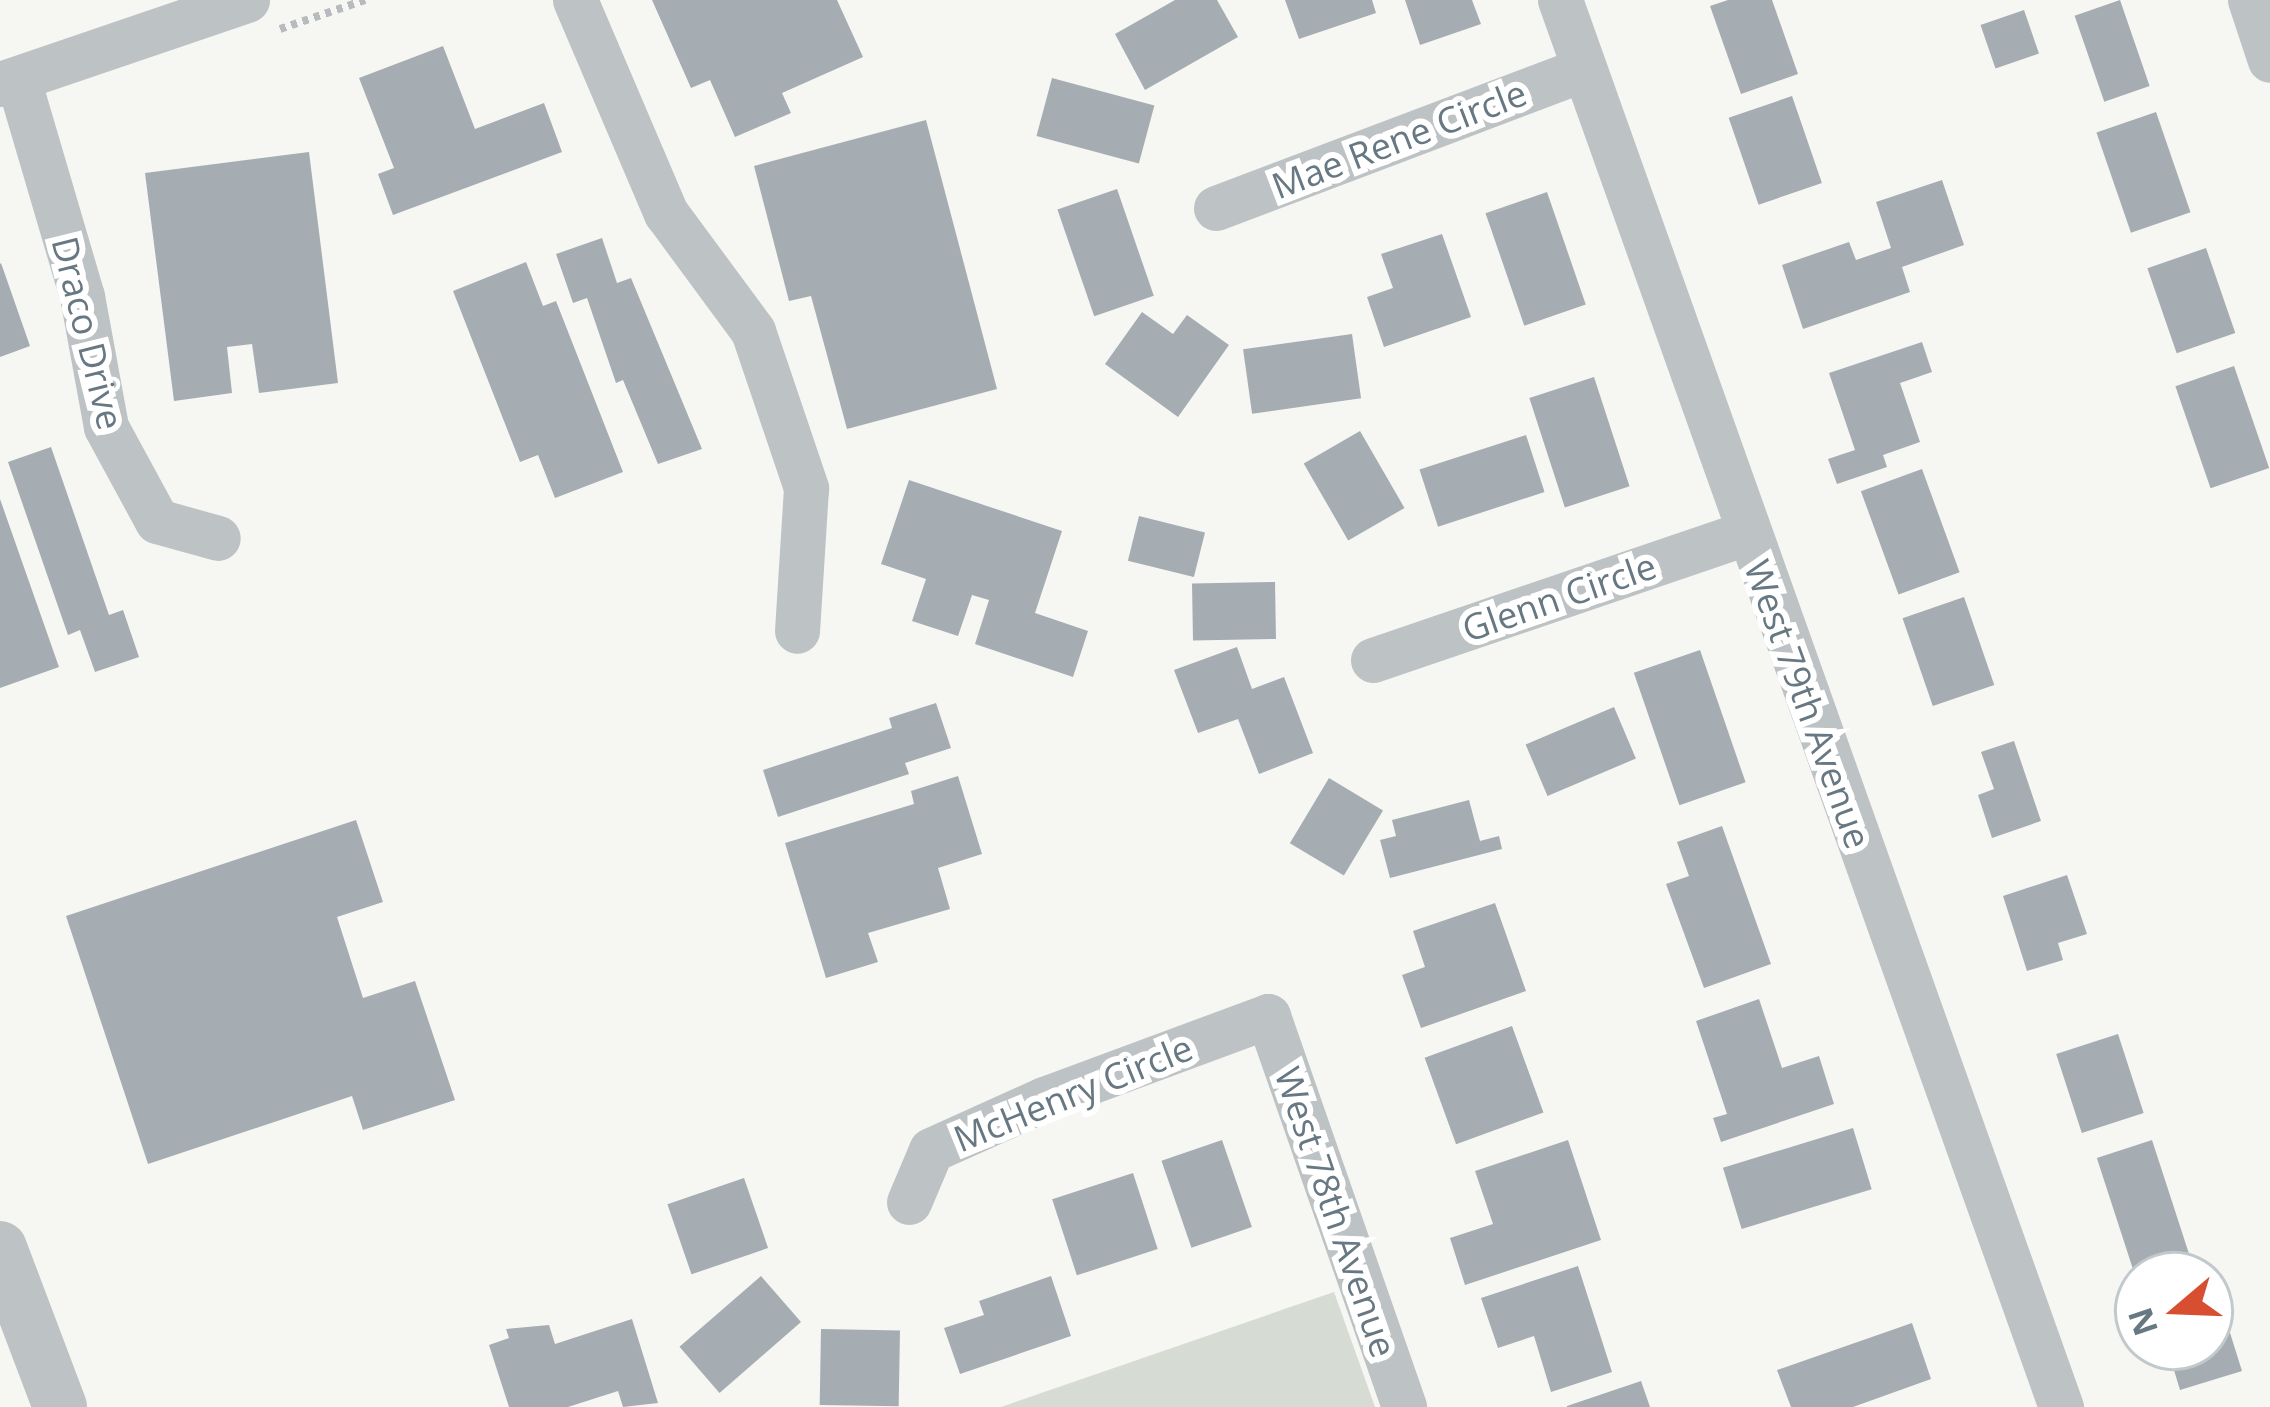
<!DOCTYPE html>
<style>
body{margin:0}
#map{position:relative;width:2270px;height:1407px;overflow:hidden;background:#f6f6f3;font-family:"Open Sans",sans-serif}
div>[style]{position:absolute}
.green>*{inset:0;background:#d6dbd3}
.building>*{inset:0;background:#a5adb2;transform-origin:0 0}
.path>*{height:8px;margin-top:-4px;transform-origin:0;background:repeating-linear-gradient(90deg,#b8bbbd 0 6px,transparent 0 12px)}
.minor>*{height:45px;margin:-22.5px;padding:0 22.5px;transform-origin:22.5px;border-radius:22.5px;background:#bdc2c5}
.tertiary>*{height:54px;margin:-27px;padding:0 27px;transform-origin:27px;border-radius:27px;background:#bdc2c5}
span{translate:-50% -50%;white-space:nowrap;text-align:center;line-height:1.15;-webkit-text-stroke:12px #fff;paint-order:stroke}
.street-label{font-size:36px;color:#677882}
.north{position:absolute;left:2114px;top:1251px;width:120px;height:120px;box-sizing:border-box;background:#fff;border:3px solid #c2c9cd;border-radius:50%;rotate:251deg;font-size:33px;font-weight:700;line-height:48px;text-align:center;color:#677882}
.north::after{content:'';display:block;margin:auto;width:42px;height:54px;background:#d84e31;clip-path:polygon(50% 0,100% 100%,50% 72%,0 100%)}
</style>
<div id="map">
<div class="green">
<div style="clip-path:polygon(1334px 1292px,1375px 1407px,1001px 1407px)"></div>
</div>
<div class="building">
<div style="clip-path:polygon(652px 0,837px 0,863px 57px,782px 93px,791px 113px,735px 137px,710px 80px,691px 88px)"></div>
<div style="clip-path:polygon(1175px 0,1217px 0,1238px 37px,1145px 90px,1115px 34px)"></div>
<div style="clip-path:polygon(1285px 0,1372px 0,1376px 13px,1299px 39px)"></div>
<div style="clip-path:polygon(1405px 0,1472px 0,1481px 24px,1420px 45px)"></div>
<div style="clip-path:polygon(1728px 0,1772px 0,1798px 74px,1741px 94px,1710px 6px)"></div>
<div style="left:2120px;top:0;width:91px;height:48px;rotate:71deg"></div>
<div style="left:2024px;top:10px;width:46px;height:46px;rotate:71deg"></div>
<div style="clip-path:polygon(443px 46px,475px 129px,544px 103px,562px 152px,393px 215px,378px 174px,394px 168px,359px 78px)"></div>
<div style="left:1052px;top:78px;width:106px;height:60px;rotate:15deg"></div>
<div style="left:1792px;top:96px;width:92px;height:67px;rotate:71deg"></div>
<div style="left:2156px;top:112px;width:106px;height:63px;rotate:71deg"></div>
<div style="clip-path:polygon(926px 120px,997px 389px,847px 429px,811px 296px,789px 301px,754px 166px)"></div>
<div style="clip-path:polygon(309px 152px,338px 383px,259px 393px,252px 344px,227px 347px,232px 393px,174px 401px,145px 173px)"></div>
<div style="clip-path:polygon(1942px 180px,1964px 245px,1902px 267px,1910px 292px,1803px 329px,1782px 265px,1849px 242px,1856px 260px,1891px 248px,1876px 202px)"></div>
<div style="left:1117px;top:189px;width:113px;height:63px;rotate:71deg"></div>
<div style="left:1547px;top:192px;width:119px;height:65px;rotate:71deg"></div>
<div style="clip-path:polygon(1442px 234px,1471px 317px,1384px 347px,1367px 297px,1393px 288px,1381px 254px)"></div>
<div style="clip-path:polygon(602px 238px,617px 283px,631px 278px,702px 449px,658px 464px,623px 380px,616px 383px,587px 298px,573px 303px,556px 254px)"></div>
<div style="left:2206px;top:248px;width:90px;height:62px;rotate:71deg"></div>
<div style="clip-path:polygon(526px 262px,543px 306px,556px 301px,623px 472px,555px 498px,538px 455px,520px 462px,453px 291px)"></div>
<div style="clip-path:polygon(1px 263px,30px 346px,0 357px,0 264px)"></div>
<div style="clip-path:polygon(1142px 312px,1173px 334px,1187px 315px,1229px 345px,1178px 417px,1105px 364px)"></div>
<div style="left:1352px;top:334px;width:65px;height:110px;rotate:82deg"></div>
<div style="clip-path:polygon(1922px 342px,1932px 372px,1900px 383px,1920px 442px,1883px 455px,1887px 467px,1837px 484px,1828px 459px,1855px 450px,1829px 373px)"></div>
<div style="left:2234px;top:366px;width:108px;height:62px;rotate:71deg"></div>
<div style="left:1594px;top:377px;width:115px;height:68px;rotate:72deg"></div>
<div style="left:1360px;top:431px;width:89px;height:65px;rotate:60deg"></div>
<div style="left:1526px;top:435px;width:60px;height:112px;rotate:72deg"></div>
<div style="clip-path:polygon(51px 447px,109px 615px,123px 610px,139px 657px,95px 672px,80px 630px,68px 635px,8px 462px)"></div>
<div style="left:1922px;top:469px;width:110px;height:65px;rotate:70deg"></div>
<div style="clip-path:polygon(909px 480px,1062px 531px,1035px 613px,1088px 631px,1073px 677px,975px 644px,989px 600px,972px 595px,958px 636px,912px 621px,926px 579px,881px 564px)"></div>
<div style="clip-path:polygon(0 499px,59px 667px,0 688px)"></div>
<div style="left:1139px;top:516px;width:68px;height:46px;rotate:14deg"></div>
<div style="left:1275px;top:582px;width:57px;height:83px;rotate:89deg"></div>
<div style="left:1964px;top:597px;width:93px;height:65px;rotate:71deg"></div>
<div style="clip-path:polygon(1237px 647px,1252px 689px,1284px 677px,1313px 753px,1259px 774px,1238px 719px,1198px 733px,1174px 670px)"></div>
<div style="left:1700px;top:650px;width:140px;height:70px;rotate:71deg"></div>
<div style="clip-path:polygon(936px 703px,951px 748px,905px 763px,909px 774px,778px 817px,763px 770px,892px 728px,889px 718px)"></div>
<div style="left:1614px;top:707px;width:56px;height:96px;rotate:67deg"></div>
<div style="clip-path:polygon(2014px 741px,2041px 821px,1992px 838px,1978px 795px,1994px 789px,1981px 752px)"></div>
<div style="clip-path:polygon(958px 776px,982px 854px,938px 868px,950px 909px,868px 933px,878px 962px,826px 978px,785px 843px,914px 804px,911px 791px)"></div>
<div style="left:1329px;top:778px;width:63px;height:76px;rotate:31deg"></div>
<div style="clip-path:polygon(1469px 800px,1480px 841px,1499px 836px,1502px 849px,1390px 878px,1380px 840px,1396px 836px,1392px 820px)"></div>
<div style="clip-path:polygon(356px 820px,383px 902px,337px 917px,363px 998px,415px 981px,455px 1100px,363px 1130px,352px 1096px,148px 1164px,66px 916px)"></div>
<div style="clip-path:polygon(1722px 826px,1771px 964px,1704px 988px,1666px 884px,1689px 876px,1677px 842px)"></div>
<div style="clip-path:polygon(2067px 875px,2087px 934px,2058px 943px,2063px 960px,2027px 971px,2003px 896px)"></div>
<div style="clip-path:polygon(1495px 903px,1526px 991px,1421px 1028px,1402px 975px,1425px 967px,1413px 931px)"></div>
<div style="clip-path:polygon(1759px 999px,1782px 1068px,1819px 1056px,1834px 1104px,1721px 1142px,1713px 1118px,1727px 1114px,1696px 1021px)"></div>
<div style="left:1512px;top:1026px;width:92px;height:93px;rotate:70deg"></div>
<div style="left:2118px;top:1034px;width:83px;height:65px;rotate:72deg"></div>
<div style="left:1853px;top:1128px;width:64px;height:136px;rotate:73deg"></div>
<div style="left:1222px;top:1140px;width:92px;height:64px;rotate:71deg"></div>
<div style="clip-path:polygon(1568px 1140px,1601px 1240px,1465px 1285px,1450px 1238px,1493px 1224px,1475px 1171px)"></div>
<div style="left:2152px;top:1140px;width:121px;height:58px;rotate:72deg"></div>
<div style="left:1133px;top:1173px;width:80px;height:85px;rotate:72deg"></div>
<div style="left:744px;top:1178px;width:74px;height:81px;rotate:71deg"></div>
<div style="clip-path:polygon(1578px 1266px,1612px 1372px,1551px 1392px,1534px 1336px,1498px 1348px,1481px 1298px)"></div>
<div style="clip-path:polygon(2210px 1269px,2242px 1371px,2180px 1390px,2167px 1347px,2210px 1347px,2210px 1275px,2195px 1274px)"></div>
<div style="left:761px;top:1276px;width:61px;height:108px;rotate:49deg"></div>
<div style="clip-path:polygon(1051px 1276px,1071px 1336px,960px 1374px,944px 1328px,984px 1315px,979px 1301px)"></div>
<div style="clip-path:polygon(632px 1319px,658px 1403px,623px 1407px,618px 1391px,568px 1407px,509px 1407px,489px 1345px,509px 1338px,506px 1329px,549px 1325px,555px 1344px)"></div>
<div style="clip-path:polygon(1912px 1323px,1931px 1379px,1853px 1407px,1791px 1407px,1777px 1370px)"></div>
<div style="left:821px;top:1329px;width:79px;height:76px;rotate:1deg"></div>
<div style="clip-path:polygon(1641px 1381px,1650px 1407px,1567px 1407px,1567px 1406px)"></div>
</div>
<div class="path">
<div style="left:280px;top:29px;width:90px;rotate:-18.8deg"></div>
</div>
<div class="minor">
<div style="left:575px;top:0;width:232px;rotate:66.9deg"></div>
<div style="left:666px;top:213px;width:147px;rotate:53.6deg"></div>
<div style="left:753px;top:331px;width:166px;rotate:71.3deg"></div>
<div style="left:806px;top:488px;width:143px;rotate:93.6deg"></div>
<div style="left:1560px;top:0;width:1494px;rotate:70.4deg"></div>
<div style="left:2250px;top:0;width:63px;rotate:71.6deg"></div>
<div style="left:18px;top:79px;width:226px;rotate:73.6deg"></div>
<div style="left:82px;top:296px;width:133px;rotate:79.6deg"></div>
<div style="left:106px;top:427px;width:107px;rotate:61.5deg"></div>
<div style="left:157px;top:521px;width:63px;rotate:15.6deg"></div>
<div style="left:0;top:84px;width:261px;rotate:-18.8deg"></div>
<div style="left:1216px;top:208px;width:391px;rotate:-20.7deg"></div>
<div style="left:1373px;top:660px;width:394px;rotate:-18.8deg"></div>
<div style="left:909px;top:1202px;width:56px;rotate:-67.1deg"></div>
<div style="left:931px;top:1150px;width:124px;rotate:-24.3deg"></div>
<div style="left:1044px;top:1099px;width:239px;rotate:-20.3deg"></div>
<div style="left:1268px;top:1016px;width:414px;rotate:70.8deg"></div>
</div>
<div class="tertiary">
<div style="left:0;top:1248px;width:170px;rotate:69.3deg"></div>
</div>
<div class="street-label">
<span style="left:1399px;top:139px;rotate:-21deg">Mae Rene Circle</span>
<span style="left:88px;top:333px;rotate:76deg">Draco Drive</span>
<span style="left:1559px;top:597px;rotate:-19deg">Glenn Circle</span>
<span style="left:1808px;top:704px;rotate:70deg">West 79th Avenue</span>
<span style="left:1073px;top:1093px;rotate:-22deg">McHenry Circle</span>
<span style="left:1336px;top:1212px;rotate:71deg">West 78th Avenue</span>
</div>
<div class="north">N</div>
</div>
